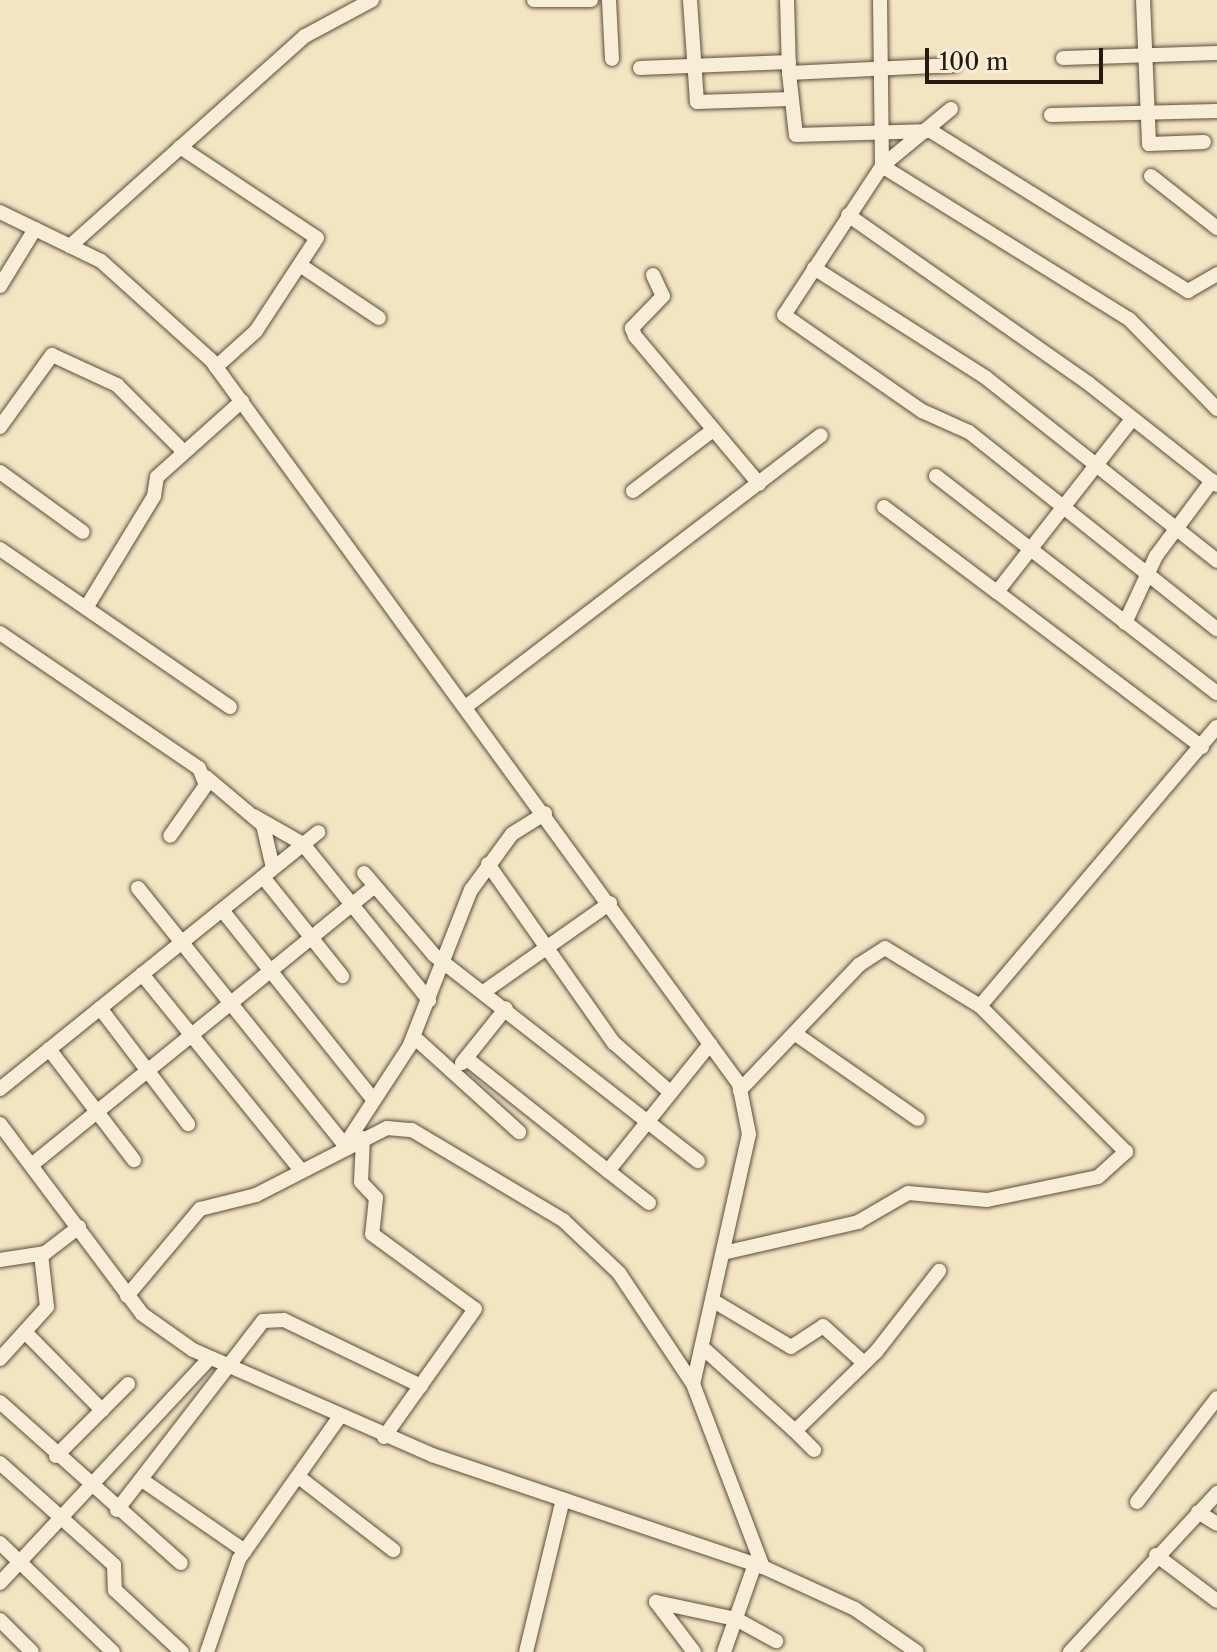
<!DOCTYPE html>
<style>
body{margin:0}
#map{position:relative;width:1217px;height:1652px;overflow:hidden;background:#f4e5c2;font-family:"Libre Caslon Text",serif}
div>[style]{position:absolute}
.roads{filter:drop-shadow(0 0 2px #5a4d3d) drop-shadow(0 0 2px #5a4d3d)}
.minor>*{height:14px;margin:-7px;padding:0 7px;transform-origin:7px;border-radius:7px;background:#f8eed7}
span{translate:-50% -50%;white-space:nowrap;text-align:center;line-height:1.15;-webkit-text-stroke:6px #f8eed7;paint-order:stroke}
.scale{position:absolute;left:925px;top:48px;width:178px;height:36px;box-sizing:border-box;border:4px solid #261a11;border-top:0;padding-left:10px;font-size:24px;line-height:28px;white-space:nowrap;color:#261a11;-webkit-text-stroke:6px #f8eed7;paint-order:stroke}
</style>
<div id="map">
<div class="roads">
<div class="minor">
<div style="left:534px;top:0;width:57px"></div>
<div style="left:609px;top:0;width:59px;rotate:87.1deg"></div>
<div style="left:690px;top:0;width:102px;rotate:86.1deg"></div>
<div style="left:697px;top:102px;width:93px;rotate:-1.8deg"></div>
<div style="left:787px;top:0;width:73px;rotate:88.4deg"></div>
<div style="left:789px;top:73px;width:166px;rotate:-2.8deg"></div>
<div style="left:880px;top:0;width:166px;rotate:89.3deg"></div>
<div style="left:1143px;top:0;width:144px;rotate:87.6deg"></div>
<div style="left:1149px;top:144px;width:55px;rotate:-2.1deg"></div>
<div style="left:1063px;top:58px;width:154px;rotate:-1.9deg"></div>
<div style="left:640px;top:68px;width:149px;rotate:-2.3deg"></div>
<div style="left:789px;top:73px;width:62px;rotate:83.6deg"></div>
<div style="left:796px;top:135px;width:135px;rotate:-1.7deg"></div>
<div style="left:931px;top:131px;width:303px;rotate:31.9deg"></div>
<div style="left:1188px;top:291px;width:34px;rotate:-30deg"></div>
<div style="left:951px;top:109px;width:89px;rotate:140.4deg"></div>
<div style="left:882px;top:166px;width:178px;rotate:123.3deg"></div>
<div style="left:784px;top:315px;width:168px;rotate:34.8deg"></div>
<div style="left:922px;top:411px;width:51px;rotate:24.1deg"></div>
<div style="left:969px;top:432px;width:317px;rotate:38.5deg"></div>
<div style="left:1051px;top:115px;width:166px;rotate:-1.4deg"></div>
<div style="left:180px;top:147px;width:164px;rotate:33.6deg"></div>
<div style="left:317px;top:238px;width:111px;rotate:123.3deg"></div>
<div style="left:256px;top:331px;width:54px;rotate:138deg"></div>
<div style="left:882px;top:166px;width:291px;rotate:31.8deg"></div>
<div style="left:1129px;top:319px;width:126px;rotate:45.6deg"></div>
<div style="left:1151px;top:176px;width:84px;rotate:38.2deg"></div>
<div style="left:0;top:212px;width:112px;rotate:25.9deg"></div>
<div style="left:101px;top:261px;width:148px;rotate:42deg"></div>
<div style="left:211px;top:360px;width:896px;rotate:53.9deg"></div>
<div style="left:739px;top:1084px;width:51px;rotate:78.7deg"></div>
<div style="left:749px;top:1134px;width:256px;rotate:102.6deg"></div>
<div style="left:693px;top:1384px;width:196px;rotate:69.1deg"></div>
<div style="left:848px;top:215px;width:293px;rotate:35deg"></div>
<div style="left:1088px;top:383px;width:164px;rotate:38.3deg"></div>
<div style="left:70px;top:246px;width:315px;rotate:-41.8deg"></div>
<div style="left:305px;top:36px;width:76px;rotate:-28.2deg"></div>
<div style="left:300px;top:265px;width:95px;rotate:33.9deg"></div>
<div style="left:814px;top:268px;width:203px;rotate:32.5deg"></div>
<div style="left:985px;top:377px;width:296px;rotate:38.4deg"></div>
<div style="left:653px;top:275px;width:23px;rotate:65deg"></div>
<div style="left:663px;top:296px;width:45px;rotate:134.1deg"></div>
<div style="left:632px;top:328px;width:9px;rotate:69deg"></div>
<div style="left:635px;top:336px;width:193px;rotate:50deg"></div>
<div style="left:0;top:286px;width:67px;rotate:-58.4deg"></div>
<div style="left:0;top:427px;width:89px;rotate:-54.2deg"></div>
<div style="left:52px;top:355px;width:72px;rotate:24.8deg"></div>
<div style="left:117px;top:385px;width:95px;rotate:45deg"></div>
<div style="left:0;top:472px;width:102px;rotate:35.9deg"></div>
<div style="left:936px;top:476px;width:355px;rotate:37.7deg"></div>
<div style="left:633px;top:491px;width:101px;rotate:-37.3deg"></div>
<div style="left:884px;top:507px;width:141px;rotate:37deg"></div>
<div style="left:997px;top:592px;width:219px;rotate:-52deg"></div>
<div style="left:0;top:549px;width:279px;rotate:34.5deg"></div>
<div style="left:997px;top:592px;width:257px;rotate:37.1deg"></div>
<div style="left:86px;top:608px;width:131px;rotate:-58.7deg"></div>
<div style="left:154px;top:496px;width:19px;rotate:-81deg"></div>
<div style="left:157px;top:477px;width:114px;rotate:-41.8deg"></div>
<div style="left:1125px;top:623px;width:74px;rotate:-65.2deg"></div>
<div style="left:1156px;top:556px;width:94px;rotate:-53.3deg"></div>
<div style="left:0;top:633px;width:240px;rotate:34.2deg"></div>
<div style="left:199px;top:768px;width:18px;rotate:68deg"></div>
<div style="left:206px;top:785px;width:62px;rotate:125.2deg"></div>
<div style="left:468px;top:705px;width:444px;rotate:-37.4deg"></div>
<div style="left:206px;top:777px;width:75px;rotate:40.1deg"></div>
<div style="left:263px;top:825px;width:44px;rotate:76.9deg"></div>
<div style="left:254px;top:816px;width:56px;rotate:29.7deg"></div>
<div style="left:303px;top:844px;width:201px;rotate:51.1deg"></div>
<div style="left:488px;top:864px;width:219px;rotate:54.9deg"></div>
<div style="left:614px;top:1043px;width:74px;rotate:41.2deg"></div>
<div style="left:364px;top:873px;width:108px;rotate:49.5deg"></div>
<div style="left:434px;top:955px;width:335px;rotate:38deg"></div>
<div style="left:263px;top:877px;width:127px;rotate:51.4deg"></div>
<div style="left:138px;top:888px;width:330px;rotate:51.2deg"></div>
<div style="left:345px;top:1145px;width:117px;rotate:-56.9deg"></div>
<div style="left:409px;top:1047px;width:169px;rotate:-68.5deg"></div>
<div style="left:471px;top:890px;width:69px;rotate:-53.8deg"></div>
<div style="left:512px;top:834px;width:39px;rotate:-32deg"></div>
<div style="left:222px;top:910px;width:241px;rotate:51.4deg"></div>
<div style="left:142px;top:974px;width:251px;rotate:51deg"></div>
<div style="left:485px;top:991px;width:153px;rotate:-35.1deg"></div>
<div style="left:980px;top:1006px;width:366px;rotate:-49.7deg"></div>
<div style="left:100px;top:1008px;width:146px;rotate:52.8deg"></div>
<div style="left:797px;top:1035px;width:147px;rotate:34.8deg"></div>
<div style="left:414px;top:1037px;width:142px;rotate:42.1deg"></div>
<div style="left:49px;top:1049px;width:140px;rotate:52.6deg"></div>
<div style="left:466px;top:1058px;width:181px;rotate:38.5deg"></div>
<div style="left:608px;top:1171px;width:163px;rotate:-51.2deg"></div>
<div style="left:462px;top:1063px;width:70px;rotate:-51.3deg"></div>
<div style="left:0;top:1089px;width:409px;rotate:-38.9deg"></div>
<div style="left:0;top:1124px;width:237px;rotate:53.2deg"></div>
<div style="left:142px;top:1314px;width:62px;rotate:35.2deg"></div>
<div style="left:193px;top:1350px;width:261px;rotate:23.7deg"></div>
<div style="left:432px;top:1455px;width:349px;rotate:18.7deg"></div>
<div style="left:763px;top:1567px;width:101px;rotate:24.5deg"></div>
<div style="left:855px;top:1609px;width:75px;rotate:34.7deg"></div>
<div style="left:363px;top:1138px;width:44px;rotate:92.6deg"></div>
<div style="left:361px;top:1182px;width:22px;rotate:47deg"></div>
<div style="left:376px;top:1198px;width:36px;rotate:96deg"></div>
<div style="left:372px;top:1234px;width:127px;rotate:36.1deg"></div>
<div style="left:475px;top:1309px;width:157px;rotate:125.4deg"></div>
<div style="left:34px;top:1163px;width:439px;rotate:-39.1deg"></div>
<div style="left:608px;top:1171px;width:52px;rotate:38deg"></div>
<div style="left:723px;top:1253px;width:139px;rotate:-12.9deg"></div>
<div style="left:858px;top:1222px;width:58px;rotate:-30.1deg"></div>
<div style="left:908px;top:1193px;width:79px;rotate:5.1deg"></div>
<div style="left:987px;top:1200px;width:113px;rotate:-11.7deg"></div>
<div style="left:1098px;top:1177px;width:38px;rotate:-42deg"></div>
<div style="left:1126px;top:1152px;width:206px;rotate:-135deg"></div>
<div style="left:980px;top:1006px;width:111px;rotate:-148.6deg"></div>
<div style="left:885px;top:948px;width:31px;rotate:147deg"></div>
<div style="left:859px;top:965px;width:173px;rotate:133.6deg"></div>
<div style="left:0;top:1260px;width:46px;rotate:-8.8deg"></div>
<div style="left:45px;top:1253px;width:43px;rotate:-37.4deg"></div>
<div style="left:127px;top:1296px;width:114px;rotate:-50deg"></div>
<div style="left:200px;top:1209px;width:58px;rotate:-14deg"></div>
<div style="left:256px;top:1195px;width:147px;rotate:-27.1deg"></div>
<div style="left:387px;top:1128px;width:25px;rotate:5deg"></div>
<div style="left:412px;top:1130px;width:176px;rotate:30.8deg"></div>
<div style="left:563px;top:1220px;width:77px;rotate:43.4deg"></div>
<div style="left:619px;top:1273px;width:133px;rotate:56.3deg"></div>
<div style="left:712px;top:1300px;width:92px;rotate:30.7deg"></div>
<div style="left:791px;top:1347px;width:38px;rotate:-33deg"></div>
<div style="left:823px;top:1326px;width:55px;rotate:42.1deg"></div>
<div style="left:25px;top:1332px;width:110px;rotate:45.4deg"></div>
<div style="left:702px;top:1347px;width:125px;rotate:42.1deg"></div>
<div style="left:795px;top:1431px;width:113px;rotate:-44.3deg"></div>
<div style="left:876px;top:1352px;width:103px;rotate:-52.1deg"></div>
<div style="left:0;top:1359px;width:70px;rotate:-47.9deg"></div>
<div style="left:47px;top:1307px;width:53px;rotate:-96.5deg"></div>
<div style="left:0;top:1402px;width:242px;rotate:41.7deg"></div>
<div style="left:795px;top:1431px;width:27px;rotate:45deg"></div>
<div style="left:56px;top:1456px;width:102px;rotate:-45deg"></div>
<div style="left:0;top:1463px;width:153px;rotate:41.8deg"></div>
<div style="left:114px;top:1565px;width:25px;rotate:88deg"></div>
<div style="left:115px;top:1590px;width:91px;rotate:42.8deg"></div>
<div style="left:300px;top:1478px;width:118px;rotate:37.7deg"></div>
<div style="left:142px;top:1480px;width:125px;rotate:34.6deg"></div>
<div style="left:1137px;top:1502px;width:131px;rotate:-52.4deg"></div>
<div style="left:117px;top:1510px;width:239px;rotate:-52.3deg"></div>
<div style="left:263px;top:1321px;width:21px;rotate:-3deg"></div>
<div style="left:284px;top:1320px;width:152px;rotate:25.7deg"></div>
<div style="left:1198px;top:1512px;width:22px;rotate:32deg"></div>
<div style="left:0;top:1543px;width:157px;rotate:44deg"></div>
<div style="left:1156px;top:1555px;width:76px;rotate:37deg"></div>
<div style="left:0;top:1583px;width:306px;rotate:-47deg"></div>
<div style="left:0;top:1620px;width:45px;rotate:45deg"></div>
<div style="left:207px;top:1652px;width:98px;rotate:-71deg"></div>
<div style="left:239px;top:1559px;width:173px;rotate:-54.7deg"></div>
<div style="left:526px;top:1652px;width:157px;rotate:-76.4deg"></div>
<div style="left:694px;top:1652px;width:63px;rotate:-127.2deg"></div>
<div style="left:656px;top:1602px;width:82px;rotate:12deg"></div>
<div style="left:736px;top:1619px;width:46px;rotate:28.8deg"></div>
<div style="left:724px;top:1652px;width:93px;rotate:-70.6deg"></div>
<div style="left:1070px;top:1652px;width:217px;rotate:-47.2deg"></div>
</div>
</div>
<div class="scale">100 m</div>
</div>
